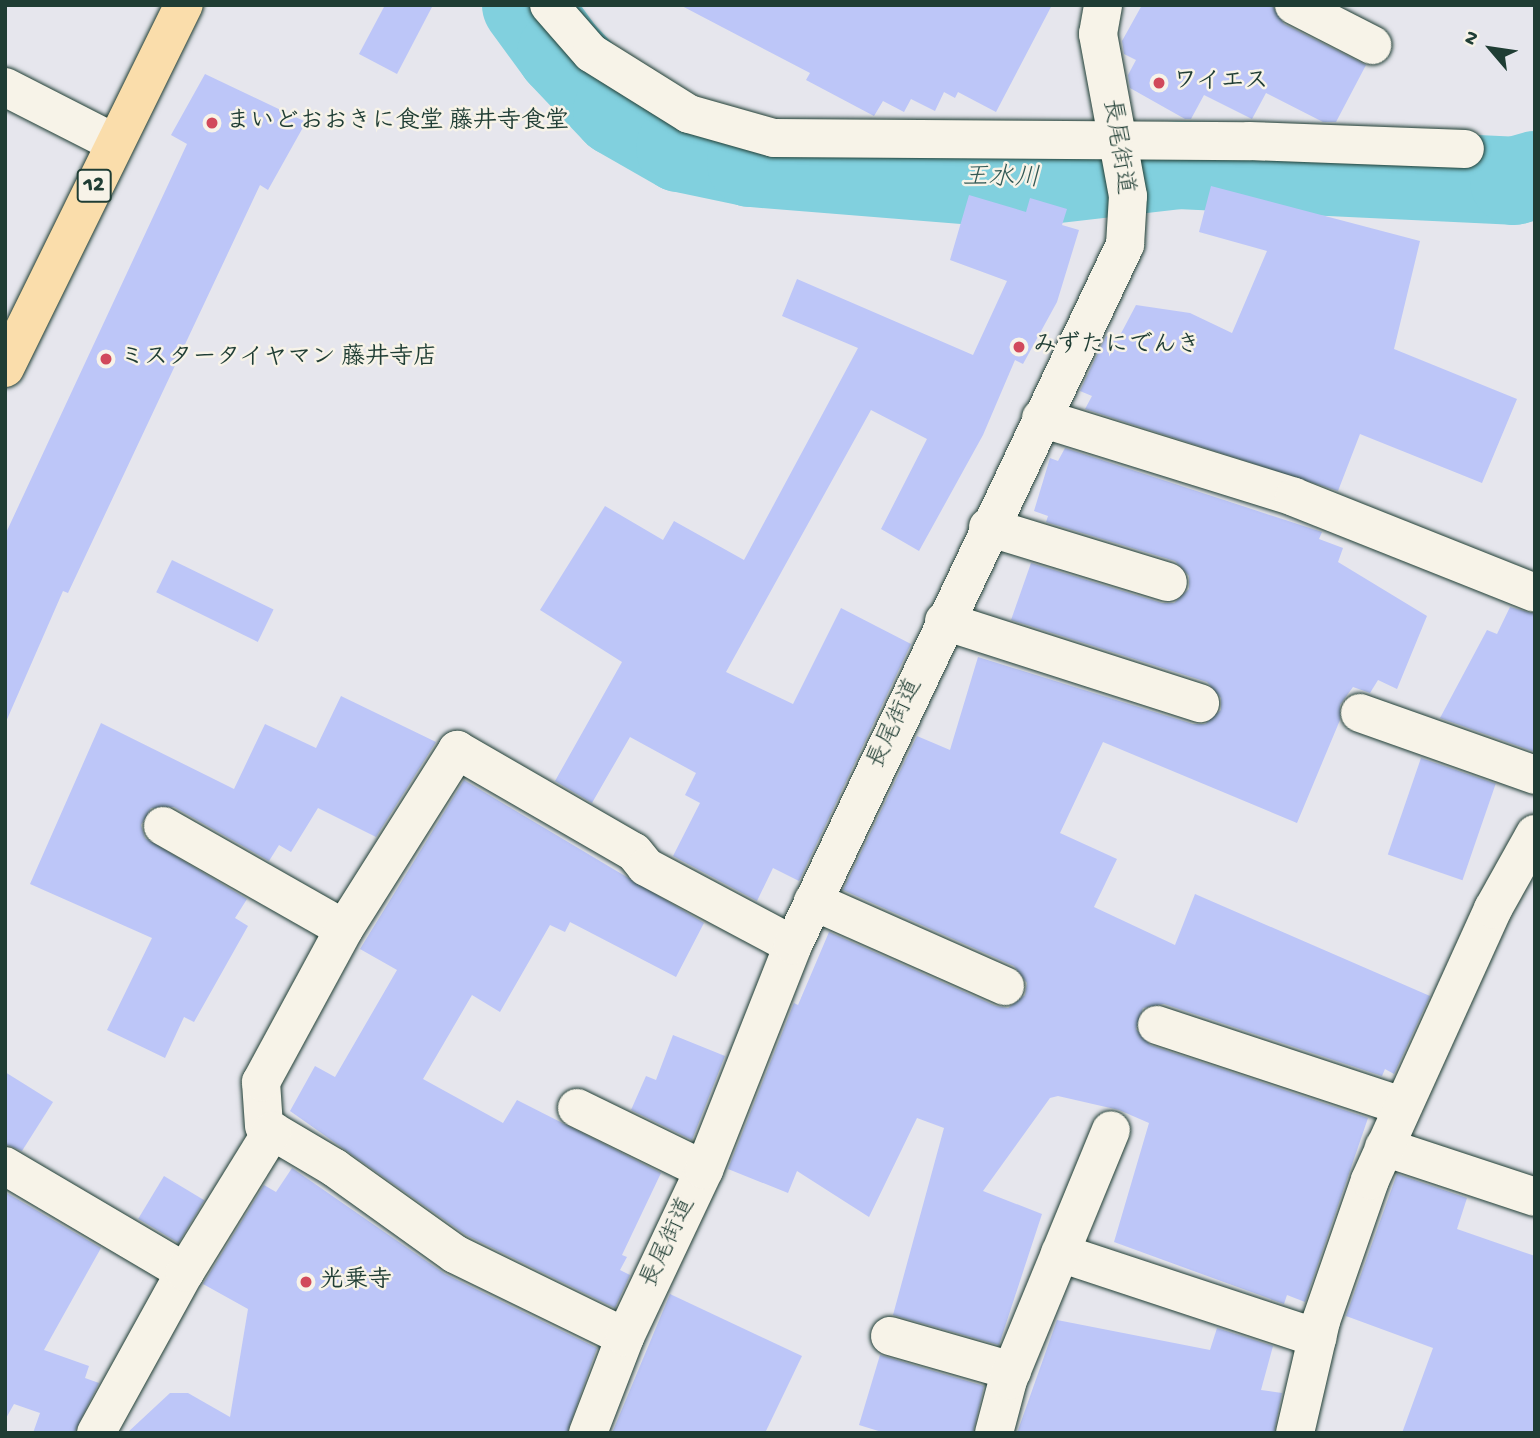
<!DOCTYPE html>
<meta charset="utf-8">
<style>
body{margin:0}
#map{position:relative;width:1540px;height:1438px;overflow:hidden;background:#e6e6ed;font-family:"Gochi Hand","Klee One",sans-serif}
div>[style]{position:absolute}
.river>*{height:88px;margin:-44px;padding:0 44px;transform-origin:44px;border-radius:44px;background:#81d0de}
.building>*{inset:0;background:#bdc6f8;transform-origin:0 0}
.roads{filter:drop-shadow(0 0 2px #1f3d34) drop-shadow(0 0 2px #1f3d34)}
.minor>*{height:38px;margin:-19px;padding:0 19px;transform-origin:19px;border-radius:19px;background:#f7f3e8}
.major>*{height:38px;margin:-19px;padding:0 19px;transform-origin:19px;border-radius:19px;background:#faddab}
.dots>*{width:19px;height:19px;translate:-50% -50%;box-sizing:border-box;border:4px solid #f7f3e8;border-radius:50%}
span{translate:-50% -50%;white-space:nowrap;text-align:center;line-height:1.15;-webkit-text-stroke:5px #f7f3e8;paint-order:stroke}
.shield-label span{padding:2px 5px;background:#f7f3e8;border:2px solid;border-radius:5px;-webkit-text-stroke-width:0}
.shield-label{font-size:23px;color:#1f3d34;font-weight:700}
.poi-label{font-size:24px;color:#1f3d34;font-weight:700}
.left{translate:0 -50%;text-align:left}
.street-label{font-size:24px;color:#1f3d34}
.water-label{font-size:26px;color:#335a56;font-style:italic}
.frame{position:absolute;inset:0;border:7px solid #1f3d34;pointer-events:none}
.north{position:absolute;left:1456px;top:14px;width:70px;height:70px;-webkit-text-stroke:5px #f7f3e8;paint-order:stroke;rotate:299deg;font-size:19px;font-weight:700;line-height:28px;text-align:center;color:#1f3d34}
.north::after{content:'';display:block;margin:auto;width:24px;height:32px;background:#1f3d34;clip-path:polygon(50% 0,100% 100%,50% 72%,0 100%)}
</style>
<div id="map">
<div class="river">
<div style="left:526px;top:5px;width:59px;rotate:53.9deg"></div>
<div style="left:561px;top:53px;width:81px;rotate:46.5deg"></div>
<div style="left:617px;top:112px;width:73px;rotate:29.7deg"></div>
<div style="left:680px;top:148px;width:73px;rotate:11.9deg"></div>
<div style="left:751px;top:163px;width:264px;rotate:4.6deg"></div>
<div style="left:1014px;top:184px;width:166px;rotate:-6.6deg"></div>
<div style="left:1179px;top:165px;width:335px;rotate:2.7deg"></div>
<div style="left:1514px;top:181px;width:22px;rotate:-16deg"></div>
</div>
<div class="building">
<div style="clip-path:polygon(385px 5px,433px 5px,397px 74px,359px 54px)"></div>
<div style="clip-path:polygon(680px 5px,1052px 5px,996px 112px,958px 92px,955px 98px,944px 92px,935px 111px,911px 99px,904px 112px,883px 101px,874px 116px,806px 80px,810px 73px)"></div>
<div style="clip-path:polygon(1142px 5px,1272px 5px,1284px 24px,1366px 65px,1336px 122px,1323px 122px,1266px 93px,1252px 119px,1204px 95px,1191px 119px,1185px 119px,1130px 88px,1128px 75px,1136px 60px,1124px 54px,1122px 41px)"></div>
<div style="clip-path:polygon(205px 74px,306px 122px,268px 190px,260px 185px,68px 593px,63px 591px,5px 724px,5px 535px,187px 144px,171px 135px)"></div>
<div style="clip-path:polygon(1211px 186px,1420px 241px,1394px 349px,1517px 399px,1482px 483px,1360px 434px,1338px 491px,1085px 409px,1092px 396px,1080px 391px,1106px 336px,1117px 341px,1136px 305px,1190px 313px,1232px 333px,1267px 251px,1199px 232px)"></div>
<div style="clip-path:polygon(969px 195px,1026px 212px,1030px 198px,1067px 209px,1062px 225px,1079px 230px,1057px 302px,1023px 364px,1015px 360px,983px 435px,919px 551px,881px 529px,927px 439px,871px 410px,726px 672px,793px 704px,841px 608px,911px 644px,799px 881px,773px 868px,757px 901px,673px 856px,700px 803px,685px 795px,696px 773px,630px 737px,592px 803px,555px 781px,622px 662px,540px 610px,605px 506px,663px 540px,674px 521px,744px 560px,858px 348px,782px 316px,797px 279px,973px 355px,1007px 281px,950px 260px)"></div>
<div style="clip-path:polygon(1065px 448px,1322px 532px,1319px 539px,1343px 548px,1338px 562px,1427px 616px,1397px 689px,1378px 680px,1370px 693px,1353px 687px,1340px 705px,1340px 720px,1297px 823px,1103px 742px,1060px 833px,1117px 859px,1094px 907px,1175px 945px,1195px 894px,1430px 996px,1394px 1074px,1385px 1069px,1382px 1076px,1164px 1004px,1143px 1008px,1136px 1029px,1150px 1045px,1368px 1118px,1305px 1302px,1287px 1295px,1284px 1304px,1114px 1242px,1149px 1123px,1119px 1110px,1058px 1096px,1050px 1098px,983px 1191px,1042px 1214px,999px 1345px,893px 1315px,944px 1128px,917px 1118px,869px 1217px,797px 1171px,788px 1193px,728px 1169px,794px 1003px,798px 1005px,829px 932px,996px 1006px,1008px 1008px,1025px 995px,1027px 983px,1014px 966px,843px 890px,917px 736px,950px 750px,978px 657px,1193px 724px,1205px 724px,1221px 710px,1221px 698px,1207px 682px,1011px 620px,1031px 563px,1162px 603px,1174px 603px,1189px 589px,1189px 576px,1175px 561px,1046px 522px,1048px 516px,1034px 511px,1050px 458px,1058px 461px)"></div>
<div style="left:172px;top:560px;width:113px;height:36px;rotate:26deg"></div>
<div style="clip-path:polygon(1510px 607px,1535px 614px,1535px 752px,1440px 718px,1487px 630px,1497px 634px)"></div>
<div style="clip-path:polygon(341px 696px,436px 742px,376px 837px,318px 808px,291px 852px,279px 845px,269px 861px,174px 807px,151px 808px,141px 825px,145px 838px,247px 899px,235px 918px,248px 926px,194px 1022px,184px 1017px,165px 1058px,107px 1030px,152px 938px,30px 884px,101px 723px,234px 789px,265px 724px,316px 748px)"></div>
<div style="left:1421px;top:758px;width:79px;height:102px;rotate:19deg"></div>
<div style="clip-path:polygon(464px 780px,704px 923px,676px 977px,570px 922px,565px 932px,550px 925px,500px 1012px,472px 995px,423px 1079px,503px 1123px,517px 1100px,661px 1173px,622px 1255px,627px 1257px,620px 1270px,630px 1275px,615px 1308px,466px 1235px,290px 1111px,315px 1066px,335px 1077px,397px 970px,360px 949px)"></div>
<div style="clip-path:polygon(673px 1035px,725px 1056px,692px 1140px,631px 1110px,646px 1076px,656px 1080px)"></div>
<div style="clip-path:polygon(5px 1072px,53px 1102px,22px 1151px,5px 1144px)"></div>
<div style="clip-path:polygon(292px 1168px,445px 1274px,597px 1348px,567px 1433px,127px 1433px,170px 1393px,188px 1393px,230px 1417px,248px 1309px,203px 1284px,264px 1185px,276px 1192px)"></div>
<div style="clip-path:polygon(1397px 1174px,1467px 1198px,1457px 1229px,1535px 1256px,1535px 1433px,1402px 1433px,1433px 1348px,1346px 1316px)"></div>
<div style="left:164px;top:1176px;width:47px;height:50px;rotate:31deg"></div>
<div style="clip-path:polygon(5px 1192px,101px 1248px,44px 1350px,89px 1366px,85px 1378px,99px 1383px,74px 1433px,33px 1433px,40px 1413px,14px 1404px,5px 1420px)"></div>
<div style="clip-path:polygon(670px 1294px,802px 1356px,765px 1433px,612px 1433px)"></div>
<div style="clip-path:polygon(1057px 1320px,1210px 1350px,1217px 1328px,1273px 1346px,1261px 1390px,1282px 1393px,1274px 1433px,1017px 1433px)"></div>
<div style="clip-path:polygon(880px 1355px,984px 1386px,973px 1433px,885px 1433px,859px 1425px)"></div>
</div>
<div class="roads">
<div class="minor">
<div style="left:549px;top:5px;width:64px;rotate:48.8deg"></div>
<div style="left:591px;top:53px;width:115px;rotate:31.9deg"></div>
<div style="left:689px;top:114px;width:88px;rotate:15.8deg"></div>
<div style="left:774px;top:138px;width:475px;rotate:0.4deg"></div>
<div style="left:1249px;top:141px;width:216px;rotate:2.1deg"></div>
<div style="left:1294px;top:5px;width:88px;rotate:27.1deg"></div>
<div style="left:5px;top:87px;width:123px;rotate:27deg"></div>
<div style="left:1041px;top:418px;width:265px;rotate:17.3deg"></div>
<div style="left:1294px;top:497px;width:259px;rotate:21.7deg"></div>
<div style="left:988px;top:527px;width:188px;rotate:17deg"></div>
<div style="left:944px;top:621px;width:269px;rotate:17.8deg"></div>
<div style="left:1360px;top:713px;width:186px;rotate:19.5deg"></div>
<div style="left:163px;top:826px;width:208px;rotate:29.6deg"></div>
<div style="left:813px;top:901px;width:210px;rotate:23.9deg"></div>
<div style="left:1157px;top:1025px;width:258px;rotate:18.3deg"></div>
<div style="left:577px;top:1108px;width:141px;rotate:26deg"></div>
<div style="left:1384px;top:1147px;width:159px;rotate:18.3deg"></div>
<div style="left:5px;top:1166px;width:209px;rotate:30.5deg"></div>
<div style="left:1060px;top:1253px;width:271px;rotate:18.3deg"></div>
<div style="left:890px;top:1336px;width:127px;rotate:16deg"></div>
<div style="left:625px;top:1337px;width:189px;rotate:-154deg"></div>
<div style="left:455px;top:1254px;width:148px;rotate:-144.4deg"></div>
<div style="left:335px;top:1168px;width:82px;rotate:-149.4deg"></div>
<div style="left:264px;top:1126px;width:44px;rotate:-93.9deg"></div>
<div style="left:261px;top:1082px;width:174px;rotate:-61.5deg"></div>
<div style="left:344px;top:929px;width:212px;rotate:-57.7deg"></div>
<div style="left:457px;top:750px;width:204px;rotate:30deg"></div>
<div style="left:634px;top:852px;width:19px;rotate:51deg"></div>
<div style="left:646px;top:867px;width:166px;rotate:28deg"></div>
<div style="left:96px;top:1433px;width:184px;rotate:-61.1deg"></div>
<div style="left:185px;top:1272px;width:166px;rotate:-58.3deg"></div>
<div style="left:588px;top:1433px;width:103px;rotate:-68.9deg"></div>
<div style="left:625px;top:1337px;width:185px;rotate:-64.7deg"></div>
<div style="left:704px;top:1170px;width:242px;rotate:-68.4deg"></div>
<div style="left:793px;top:945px;width:775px;rotate:-64.63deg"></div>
<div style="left:1125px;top:245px;width:49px;rotate:-86.5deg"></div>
<div style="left:1128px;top:196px;width:165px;rotate:-100.5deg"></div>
<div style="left:1098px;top:34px;width:29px;rotate:-80deg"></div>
<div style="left:994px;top:1433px;width:55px;rotate:-75.2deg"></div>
<div style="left:1008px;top:1380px;width:270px;rotate:-67.6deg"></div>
<div style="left:1295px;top:1433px;width:115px;rotate:-76.9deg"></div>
<div style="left:1321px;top:1321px;width:149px;rotate:-70.8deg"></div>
<div style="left:1370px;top:1180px;width:298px;rotate:-65.6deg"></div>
<div style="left:1493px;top:909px;width:86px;rotate:-60.8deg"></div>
</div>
<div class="major">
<div style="left:5px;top:368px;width:405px;rotate:-63.8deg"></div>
</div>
</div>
<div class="dots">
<div style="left:1159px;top:83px;background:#d1495b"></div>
<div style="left:212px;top:123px;background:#d1495b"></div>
<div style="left:1019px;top:347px;background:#d1495b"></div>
<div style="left:106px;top:359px;background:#d1495b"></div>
<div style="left:306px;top:1282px;background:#d1495b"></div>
</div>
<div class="shield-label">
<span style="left:94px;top:186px">12</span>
</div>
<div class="poi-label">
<span class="left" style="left:1173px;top:83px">ワイエス</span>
<span class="left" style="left:226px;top:123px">まいどおおきに食堂 藤井寺食堂</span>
<span class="left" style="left:1033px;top:347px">みずたにでんき</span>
<span class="left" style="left:120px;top:359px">ミスタータイヤマン 藤井寺店</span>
<span class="left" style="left:320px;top:1282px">光乗寺</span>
</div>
<div class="street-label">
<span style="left:1117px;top:147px;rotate:81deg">長尾街道</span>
<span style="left:896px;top:724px;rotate:-65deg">長尾街道</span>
<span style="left:669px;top:1243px;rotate:-65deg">長尾街道</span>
</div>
<div class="water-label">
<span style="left:1001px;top:180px;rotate:1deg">王水川</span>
</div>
<div class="frame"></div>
<div class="north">N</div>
</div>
